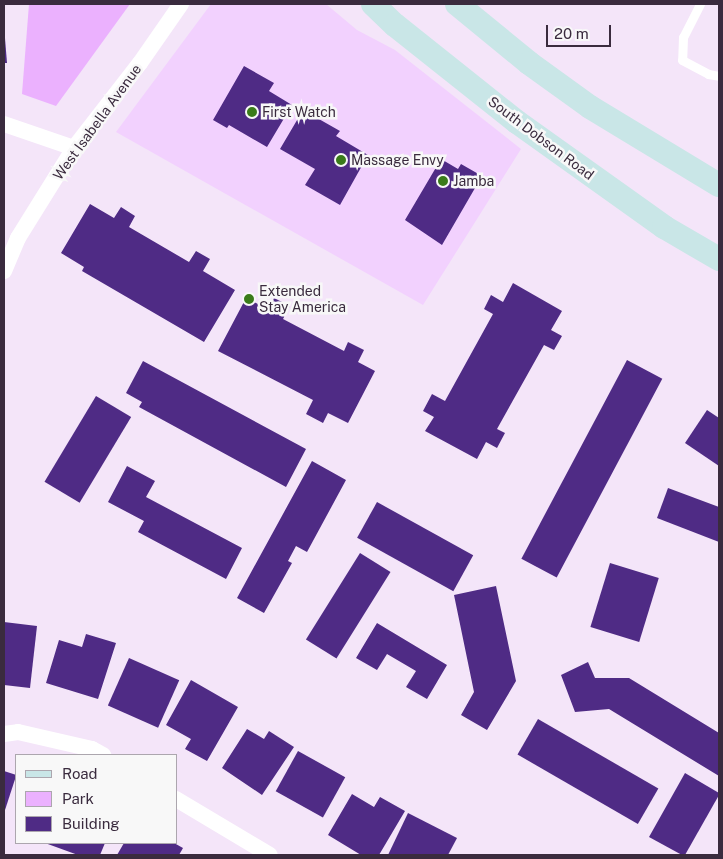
<!DOCTYPE html>
<style>
body{margin:0}
#map{position:relative;width:723px;height:859px;overflow:hidden;background:#f4e5f9;font-family:"Public Sans",sans-serif}
div>[style]{position:absolute}
.built>*{inset:0;background:#f2d1fe}
.green>*{inset:0;background:#ebb1fe}
.building>*{inset:0;background:#4f2b85;transform-origin:0 0}
.lane>*{height:9px;margin:-4.5px;padding:0 4.5px;transform-origin:4.5px;border-radius:4.5px;background:#fff}
.street>*{height:16px;margin:-8px;padding:0 8px;transform-origin:8px;border-radius:8px;background:#fff}
.secondary>*{height:24px;margin:-12px;padding:0 12px;transform-origin:12px;border-radius:12px;background:#c9e6e7}
.dots>*{width:14px;height:14px;translate:-50% -50%;box-sizing:border-box;border:2px solid #f8f8f8;border-radius:50%}
span{translate:-50% -50%;white-space:nowrap;text-align:center;line-height:1.15;-webkit-text-stroke:5px #f8f8f8;paint-order:stroke}
.poi-label{font-size:14px;color:#3a2b3e}
.left{translate:0 -50%;text-align:left}
.street-label{font-size:14px;color:#3a2b3e}
.frame{position:absolute;inset:0;border:5px solid #3a2b3e;pointer-events:none}
.legend{position:absolute;left:15px;top:754px;width:162px;height:90px;box-sizing:border-box;background:#f8f8f8;border:1px solid #aca6ae;margin:0;padding:6px 9px;list-style:none;font-size:15px;color:#3a2b3e}
.legend li{display:flex;align-items:center;gap:10px;height:25px}
.legend b{width:25px;border:1px solid #aca6ae}
.scale{position:absolute;left:546px;top:25px;width:65px;height:22px;box-sizing:border-box;border:2px solid #3a2b3e;border-top:0;padding-left:6px;font-size:15px;line-height:18px;white-space:nowrap;color:#3a2b3e;-webkit-text-stroke:4px #f8f8f8;paint-order:stroke}
</style>
<div id="map">
<div class="built">
<div style="clip-path:polygon(211px 4px,326px 4px,357px 30px,395px 50px,521px 149px,423px 305px,116px 132px)"></div>
</div>
<div class="green">
<div style="clip-path:polygon(29px 4px,130px 4px,56px 106px,22px 94px)"></div>
</div>
<div class="building">
<div style="clip-path:polygon(4px 26px,7px 63px,4px 63px)"></div>
<div style="clip-path:polygon(244px 66px,274px 83px,269px 91px,292px 105px,267px 147px,229px 125px,227px 128px,213px 120px)"></div>
<div style="clip-path:polygon(303px 110px,340px 131px,336px 136px,368px 155px,340px 205px,305px 185px,315px 169px,280px 149px)"></div>
<div style="clip-path:polygon(441px 159px,458px 169px,461px 164px,482px 176px,442px 245px,405px 220px)"></div>
<div style="clip-path:polygon(90px 204px,114px 218px,121px 207px,135px 216px,129px 227px,189px 262px,196px 251px,210px 259px,203px 271px,235px 290px,204px 342px,82px 271px,84px 267px,61px 253px)"></div>
<div style="clip-path:polygon(513px 283px,562px 311px,551px 330px,562px 336px,554px 350px,544px 345px,497px 429px,505px 433px,497px 448px,486px 442px,477px 459px,425px 431px,434px 417px,423px 411px,432px 394px,445px 401px,493px 314px,484px 309px,491px 295px,503px 302px)"></div>
<div style="clip-path:polygon(246px 298px,268px 309px,274px 298px,290px 306px,283px 319px,344px 351px,348px 342px,364px 350px,358px 362px,375px 371px,348px 423px,328px 413px,323px 423px,306px 414px,313px 400px,218px 351px)"></div>
<div style="left:627px;top:360px;width:40px;height:225px;rotate:28deg"></div>
<div style="clip-path:polygon(143px 361px,306px 449px,286px 487px,139px 407px,142px 402px,126px 393px)"></div>
<div style="left:96px;top:396px;width:41px;height:100px;rotate:31deg"></div>
<div style="clip-path:polygon(707px 410px,719px 418px,719px 466px,685px 443px)"></div>
<div style="clip-path:polygon(312px 461px,346px 480px,307px 552px,296px 546px,288px 561px,292px 563px,264px 613px,237px 598px)"></div>
<div style="clip-path:polygon(127px 466px,155px 481px,146px 497px,242px 548px,226px 579px,138px 532px,144px 521px,108px 502px)"></div>
<div style="clip-path:polygon(668px 488px,719px 507px,719px 542px,657px 518px)"></div>
<div style="left:377px;top:502px;width:110px;height:41px;rotate:29deg"></div>
<div style="left:360px;top:553px;width:36px;height:102px;rotate:32deg"></div>
<div style="left:610px;top:563px;width:51px;height:67px;rotate:17deg"></div>
<div style="clip-path:polygon(496px 586px,516px 681px,487px 730px,461px 715px,474px 692px,454px 595px)"></div>
<div style="clip-path:polygon(4px 622px,37px 626px,30px 688px,4px 685px)"></div>
<div style="clip-path:polygon(377px 623px,447px 665px,427px 699px,406px 687px,416px 671px,387px 654px,377px 670px,356px 658px)"></div>
<div style="clip-path:polygon(86px 634px,116px 643px,98px 699px,46px 683px,59px 640px,82px 647px)"></div>
<div style="left:129px;top:658px;width:55px;height:52px;rotate:24deg"></div>
<div style="clip-path:polygon(588px 662px,595px 678px,629px 678px,719px 733px,719px 776px,609px 709px,575px 712px,561px 675px)"></div>
<div style="clip-path:polygon(191px 680px,238px 707px,207px 761px,185px 749px,191px 739px,166px 725px)"></div>
<div style="left:538px;top:719px;width:139px;height:41px;rotate:30deg"></div>
<div style="clip-path:polygon(247px 729px,264px 739px,269px 731px,294px 747px,262px 795px,222px 768px)"></div>
<div style="left:298px;top:751px;width:54px;height:46px;rotate:29deg"></div>
<div style="left:4px;top:771px;width:13px;height:60px;rotate:18deg"></div>
<div style="clip-path:polygon(685px 773px,719px 793px,719px 795px,685px 855px,682px 855px,649px 837px)"></div>
<div style="clip-path:polygon(352px 794px,374px 807px,380px 797px,405px 811px,379px 855px,361px 855px,328px 835px)"></div>
<div style="clip-path:polygon(408px 813px,457px 838px,448px 855px,388px 855px)"></div>
<div style="clip-path:polygon(45px 843px,105px 843px,100px 855px,78px 855px)"></div>
<div style="clip-path:polygon(124px 843px,174px 843px,183px 848px,179px 855px,117px 855px)"></div>
</div>
<div class="lane">
<div style="left:700px;top:4px;width:37px;rotate:117deg"></div>
<div style="left:683px;top:37px;width:23px;rotate:92deg"></div>
<div style="left:682px;top:60px;width:30px;rotate:28deg"></div>
<div style="left:708px;top:74px;width:11px;rotate:10deg"></div>
</div>
<div class="street">
<div style="left:4px;top:124px;width:74px;rotate:18.9deg"></div>
<div style="left:4px;top:271px;width:36px;rotate:-67deg"></div>
<div style="left:18px;top:238px;width:106px;rotate:-58.1deg"></div>
<div style="left:74px;top:148px;width:108px;rotate:-52.2deg"></div>
<div style="left:140px;top:63px;width:72px;rotate:-55.2deg"></div>
<div style="left:4px;top:734px;width:14px;rotate:-8deg"></div>
<div style="left:18px;top:732px;width:76px;rotate:12.9deg"></div>
<div style="left:92px;top:749px;width:13px;rotate:29deg"></div>
<div style="left:176px;top:799px;width:109px;rotate:30.8deg"></div>
</div>
<div class="secondary">
<div style="left:373px;top:4px;width:30px;rotate:44deg"></div>
<div style="left:395px;top:25px;width:156px;rotate:38.5deg"></div>
<div style="left:517px;top:122px;width:181px;rotate:35.5deg"></div>
<div style="left:664px;top:227px;width:64px;rotate:30.2deg"></div>
<div style="left:457px;top:4px;width:93px;rotate:39.3deg"></div>
<div style="left:529px;top:63px;width:75px;rotate:35.8deg"></div>
<div style="left:590px;top:107px;width:151px;rotate:31.2deg"></div>
</div>
<div class="dots">
<div style="left:252px;top:112px;background:#3a7b1a"></div>
<div style="left:341px;top:160px;background:#3a7b1a"></div>
<div style="left:443px;top:181px;background:#3a7b1a"></div>
<div style="left:249px;top:299px;background:#3a7b1a"></div>
</div>
<div class="poi-label">
<span class="left" style="left:262px;top:112px">First Watch</span>
<span class="left" style="left:351px;top:160px">Massage Envy</span>
<span class="left" style="left:453px;top:181px">Jamba</span>
<span class="left" style="left:259px;top:299px">Extended<br>Stay America</span>
</div>
<div class="street-label">
<span style="left:97px;top:122px;rotate:-54deg">West Isabella Avenue</span>
<span style="left:541px;top:138px;rotate:37deg">South Dobson Road</span>
</div>
<div class="frame"></div>
<ul class="legend">
<li><b style="height:6px;background:#c9e6e7"></b>Road</li>
<li><b style="height:14px;background:#ebb1fe"></b>Park</li>
<li><b style="height:14px;background:#4f2b85"></b>Building</li>
</ul>
<div class="scale">20 m</div>
</div>
